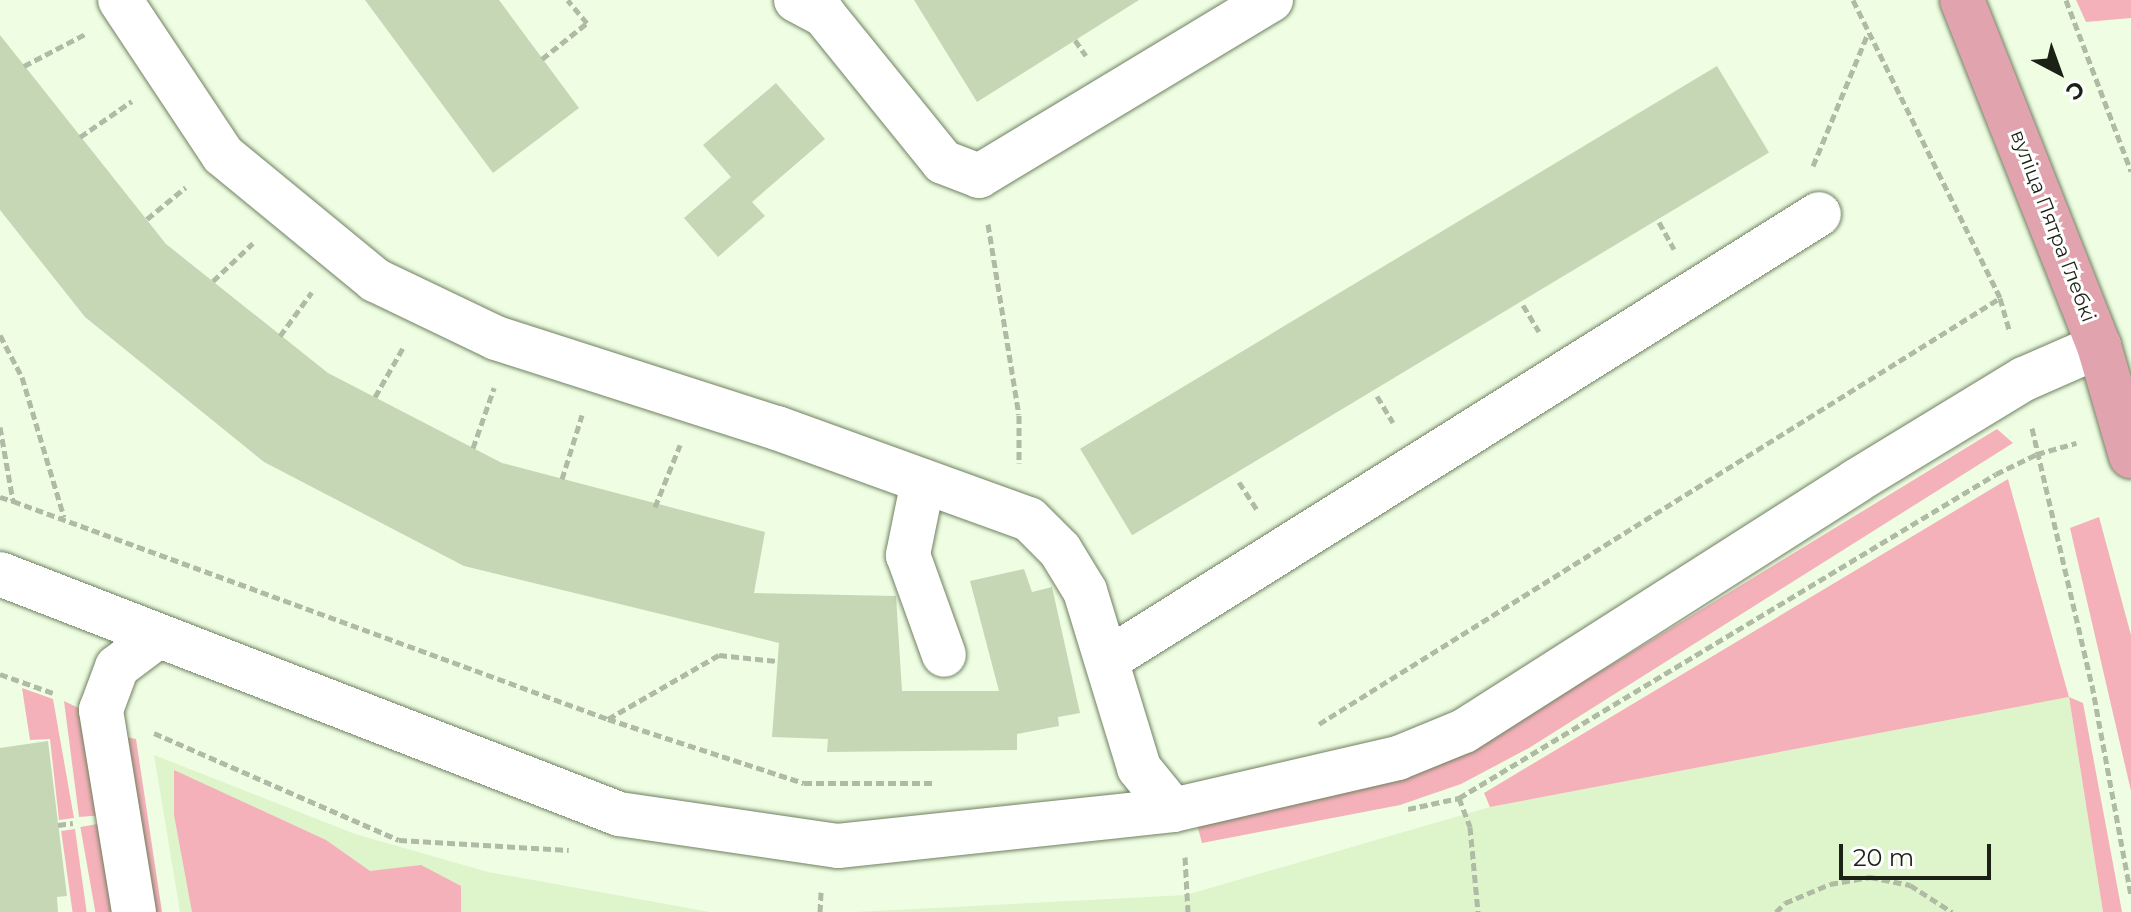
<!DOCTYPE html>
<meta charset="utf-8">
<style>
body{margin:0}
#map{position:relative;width:2131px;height:912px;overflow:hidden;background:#effee3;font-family:Montserrat,sans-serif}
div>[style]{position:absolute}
.built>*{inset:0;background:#def4cb}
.green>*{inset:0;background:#f5b1ba;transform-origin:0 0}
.building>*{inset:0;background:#c5d7b5;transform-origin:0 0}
.path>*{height:5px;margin-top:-2.5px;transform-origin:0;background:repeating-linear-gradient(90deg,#afbba5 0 8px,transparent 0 12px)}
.roads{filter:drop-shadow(0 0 2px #708061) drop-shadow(0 0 2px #708061)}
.minor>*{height:44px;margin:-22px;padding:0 22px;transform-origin:22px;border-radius:22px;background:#fff}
.major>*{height:44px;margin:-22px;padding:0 22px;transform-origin:22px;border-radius:22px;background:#e1a4af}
span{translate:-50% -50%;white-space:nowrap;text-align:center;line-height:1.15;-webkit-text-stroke:6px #fff;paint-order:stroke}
.street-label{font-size:20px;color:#1b2115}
.north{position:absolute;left:2019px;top:32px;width:80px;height:80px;-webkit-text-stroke:6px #fff;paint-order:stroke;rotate:139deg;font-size:22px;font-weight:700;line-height:32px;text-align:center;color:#1b2115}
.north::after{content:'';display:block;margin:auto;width:28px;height:36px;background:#1b2115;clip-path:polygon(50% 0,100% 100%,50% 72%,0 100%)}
.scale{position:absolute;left:1839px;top:844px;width:152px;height:36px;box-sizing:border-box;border:4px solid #1b2115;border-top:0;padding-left:10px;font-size:24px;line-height:28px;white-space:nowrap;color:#1b2115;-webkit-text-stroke:6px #fff;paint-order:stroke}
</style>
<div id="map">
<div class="built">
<div style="clip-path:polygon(2069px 697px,2103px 912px,855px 912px,1186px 895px,1490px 807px)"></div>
<div style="clip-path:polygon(154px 755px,355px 834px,488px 872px,710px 912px,180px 912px)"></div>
</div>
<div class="green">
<div style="clip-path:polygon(2076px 0,2131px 0,2131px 18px,2086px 22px)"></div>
<div style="clip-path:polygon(1997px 429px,2013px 443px,1529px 748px,1461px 784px,1400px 805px,1202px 843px,1196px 821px,1452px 756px,1596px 674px)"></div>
<div style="clip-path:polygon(2008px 479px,2069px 697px,2083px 703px,2122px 912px,2103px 912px,2069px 697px,1490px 807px,1484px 793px)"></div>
<div style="clip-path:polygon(2099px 517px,2131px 635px,2131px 791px,2070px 528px)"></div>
<div style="clip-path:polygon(22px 688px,53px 699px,74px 818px,59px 820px,50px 739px,30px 740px)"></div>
<div style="clip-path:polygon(64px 701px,85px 711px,104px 815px,79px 817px)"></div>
<div style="clip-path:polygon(126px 737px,136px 739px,162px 912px,143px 912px)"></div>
<div style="clip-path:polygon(174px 770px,326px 840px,370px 871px,421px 865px,461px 886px,461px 912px,192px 912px,174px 815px)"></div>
<div style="left:103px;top:823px;width:90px;height:23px;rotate:80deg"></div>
<div style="left:75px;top:829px;width:84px;height:14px;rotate:82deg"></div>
</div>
<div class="building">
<div style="clip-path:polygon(365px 0,499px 0,579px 108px,493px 173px)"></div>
<div style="clip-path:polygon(914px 0,1139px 0,977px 102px)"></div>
<div style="clip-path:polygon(0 35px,166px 244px,328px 373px,502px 463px,765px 532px,754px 593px,896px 596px,902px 691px,999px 691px,970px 581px,1024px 569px,1032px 592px,1052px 587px,1080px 713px,1058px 717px,1059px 726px,1017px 734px,1017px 750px,827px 752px,828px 739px,772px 737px,779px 643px,464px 566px,264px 462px,85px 317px,0 210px)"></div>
<div style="left:1717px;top:66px;width:101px;height:743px;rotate:59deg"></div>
<div style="clip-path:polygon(776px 83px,825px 139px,752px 202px,765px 216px,718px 257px,684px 218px,731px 177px,703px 145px)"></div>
<div style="clip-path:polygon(48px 741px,67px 896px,57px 897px,58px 912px,0 912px,0 748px)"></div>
</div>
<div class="path">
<div style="left:1853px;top:0;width:332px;rotate:63.7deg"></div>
<div style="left:2000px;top:298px;width:35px;rotate:74deg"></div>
<div style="left:2066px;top:0;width:183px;rotate:69.2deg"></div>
<div style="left:1075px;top:40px;width:19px;rotate:55deg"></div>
<div style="left:542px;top:59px;width:58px;rotate:-38.7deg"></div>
<div style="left:587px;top:23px;width:30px;rotate:-130deg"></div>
<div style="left:24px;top:66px;width:71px;rotate:-27.6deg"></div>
<div style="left:80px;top:137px;width:63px;rotate:-34.7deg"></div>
<div style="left:1813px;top:166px;width:144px;rotate:-67.5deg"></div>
<div style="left:147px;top:219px;width:50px;rotate:-39.4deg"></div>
<div style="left:1659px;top:222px;width:31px;rotate:61deg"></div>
<div style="left:988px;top:224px;width:193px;rotate:80.8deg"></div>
<div style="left:1019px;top:415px;width:48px;rotate:90deg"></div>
<div style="left:213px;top:281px;width:55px;rotate:-43.5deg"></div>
<div style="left:1523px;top:305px;width:31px;rotate:59deg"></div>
<div style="left:0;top:335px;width:47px;rotate:62.4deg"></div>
<div style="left:22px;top:377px;width:146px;rotate:73.3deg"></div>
<div style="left:280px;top:336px;width:54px;rotate:-54deg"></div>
<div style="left:1377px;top:396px;width:31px;rotate:59deg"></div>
<div style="left:375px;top:397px;width:59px;rotate:-60.4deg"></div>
<div style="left:0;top:427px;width:75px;rotate:80deg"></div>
<div style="left:13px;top:501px;width:634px;rotate:20.12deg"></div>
<div style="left:608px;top:719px;width:206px;rotate:18.1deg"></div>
<div style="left:804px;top:783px;width:132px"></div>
<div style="left:2032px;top:428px;width:264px;rotate:76.9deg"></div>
<div style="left:2092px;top:685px;width:215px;rotate:79.5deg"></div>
<div style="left:473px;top:448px;width:64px;rotate:-70.7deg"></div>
<div style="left:562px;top:479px;width:67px;rotate:-72.6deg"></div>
<div style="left:1239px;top:482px;width:35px;rotate:57deg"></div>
<div style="left:0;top:497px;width:14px;rotate:17deg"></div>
<div style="left:655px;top:507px;width:67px;rotate:-68deg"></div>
<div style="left:0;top:674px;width:59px;rotate:19.7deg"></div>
<div style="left:608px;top:719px;width:128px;rotate:-30deg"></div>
<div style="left:719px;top:655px;width:58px;rotate:5.9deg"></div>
<div style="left:1319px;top:724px;width:803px;rotate:-32.03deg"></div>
<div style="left:154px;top:733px;width:267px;rotate:23.6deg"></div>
<div style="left:399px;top:840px;width:170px;rotate:3.4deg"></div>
<div style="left:1459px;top:798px;width:31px;rotate:69deg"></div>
<div style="left:1470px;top:827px;width:85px;rotate:84.6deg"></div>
<div style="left:1408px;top:809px;width:52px;rotate:-12.2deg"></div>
<div style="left:1459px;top:798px;width:627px;rotate:-31.1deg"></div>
<div style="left:1996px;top:474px;width:46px;rotate:-26deg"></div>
<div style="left:2037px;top:454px;width:41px;rotate:-15.8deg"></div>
<div style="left:58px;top:825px;width:15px;rotate:-8deg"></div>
<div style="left:1185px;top:857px;width:55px;rotate:86.9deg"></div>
<div style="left:820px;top:912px;width:20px;rotate:-87deg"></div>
<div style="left:1776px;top:912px;width:13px;rotate:-45deg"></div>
<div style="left:1785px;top:903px;width:49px;rotate:-22.9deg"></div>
<div style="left:1830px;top:884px;width:41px;rotate:-9.9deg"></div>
<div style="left:1870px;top:877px;width:41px;rotate:11.3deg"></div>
<div style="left:1910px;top:885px;width:50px;rotate:32.7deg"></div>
</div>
<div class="roads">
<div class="minor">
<div style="left:120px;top:0;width:186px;rotate:56.4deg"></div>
<div style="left:223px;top:155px;width:197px;rotate:39.4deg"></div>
<div style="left:375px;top:280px;width:134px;rotate:25.6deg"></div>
<div style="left:496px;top:338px;width:295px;rotate:17.8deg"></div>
<div style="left:777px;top:428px;width:268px;rotate:19.9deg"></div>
<div style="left:1029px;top:519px;width:44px;rotate:45deg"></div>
<div style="left:1060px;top:550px;width:48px;rotate:58.6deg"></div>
<div style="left:1085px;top:591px;width:185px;rotate:73deg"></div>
<div style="left:1139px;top:768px;width:54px;rotate:51deg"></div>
<div style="left:796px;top:0;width:32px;rotate:28deg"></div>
<div style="left:824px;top:15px;width:189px;rotate:51deg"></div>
<div style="left:943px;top:162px;width:39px;rotate:21deg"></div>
<div style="left:979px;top:176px;width:341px;rotate:-31.1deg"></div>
<div style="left:923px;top:481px;width:76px;rotate:101.5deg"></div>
<div style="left:908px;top:555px;width:106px;rotate:70.2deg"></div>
<div style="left:0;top:574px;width:664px;rotate:21.19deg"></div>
<div style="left:619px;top:814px;width:221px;rotate:8.3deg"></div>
<div style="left:838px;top:846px;width:337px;rotate:-6.1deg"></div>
<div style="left:1173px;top:810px;width:231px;rotate:-13deg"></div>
<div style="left:1398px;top:758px;width:71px;rotate:-22.2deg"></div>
<div style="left:1464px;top:731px;width:465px;rotate:-32.5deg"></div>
<div style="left:1856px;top:481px;width:197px;rotate:-31.3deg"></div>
<div style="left:2024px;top:379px;width:82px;rotate:-23.7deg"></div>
<div style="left:1107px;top:660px;width:840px;rotate:-32.06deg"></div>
<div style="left:134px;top:912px;width:205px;rotate:-99.3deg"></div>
<div style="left:101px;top:710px;width:46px;rotate:-69.6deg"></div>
<div style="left:117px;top:667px;width:50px;rotate:-36.9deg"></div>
</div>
<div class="major">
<div style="left:1962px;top:0;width:372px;rotate:68.4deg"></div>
<div style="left:2099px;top:346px;width:115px;rotate:73.8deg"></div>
</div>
</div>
<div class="street-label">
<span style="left:2053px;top:226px;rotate:69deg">вуліца Пятра Глебкі</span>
</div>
<div class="north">С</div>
<div class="scale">20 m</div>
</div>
